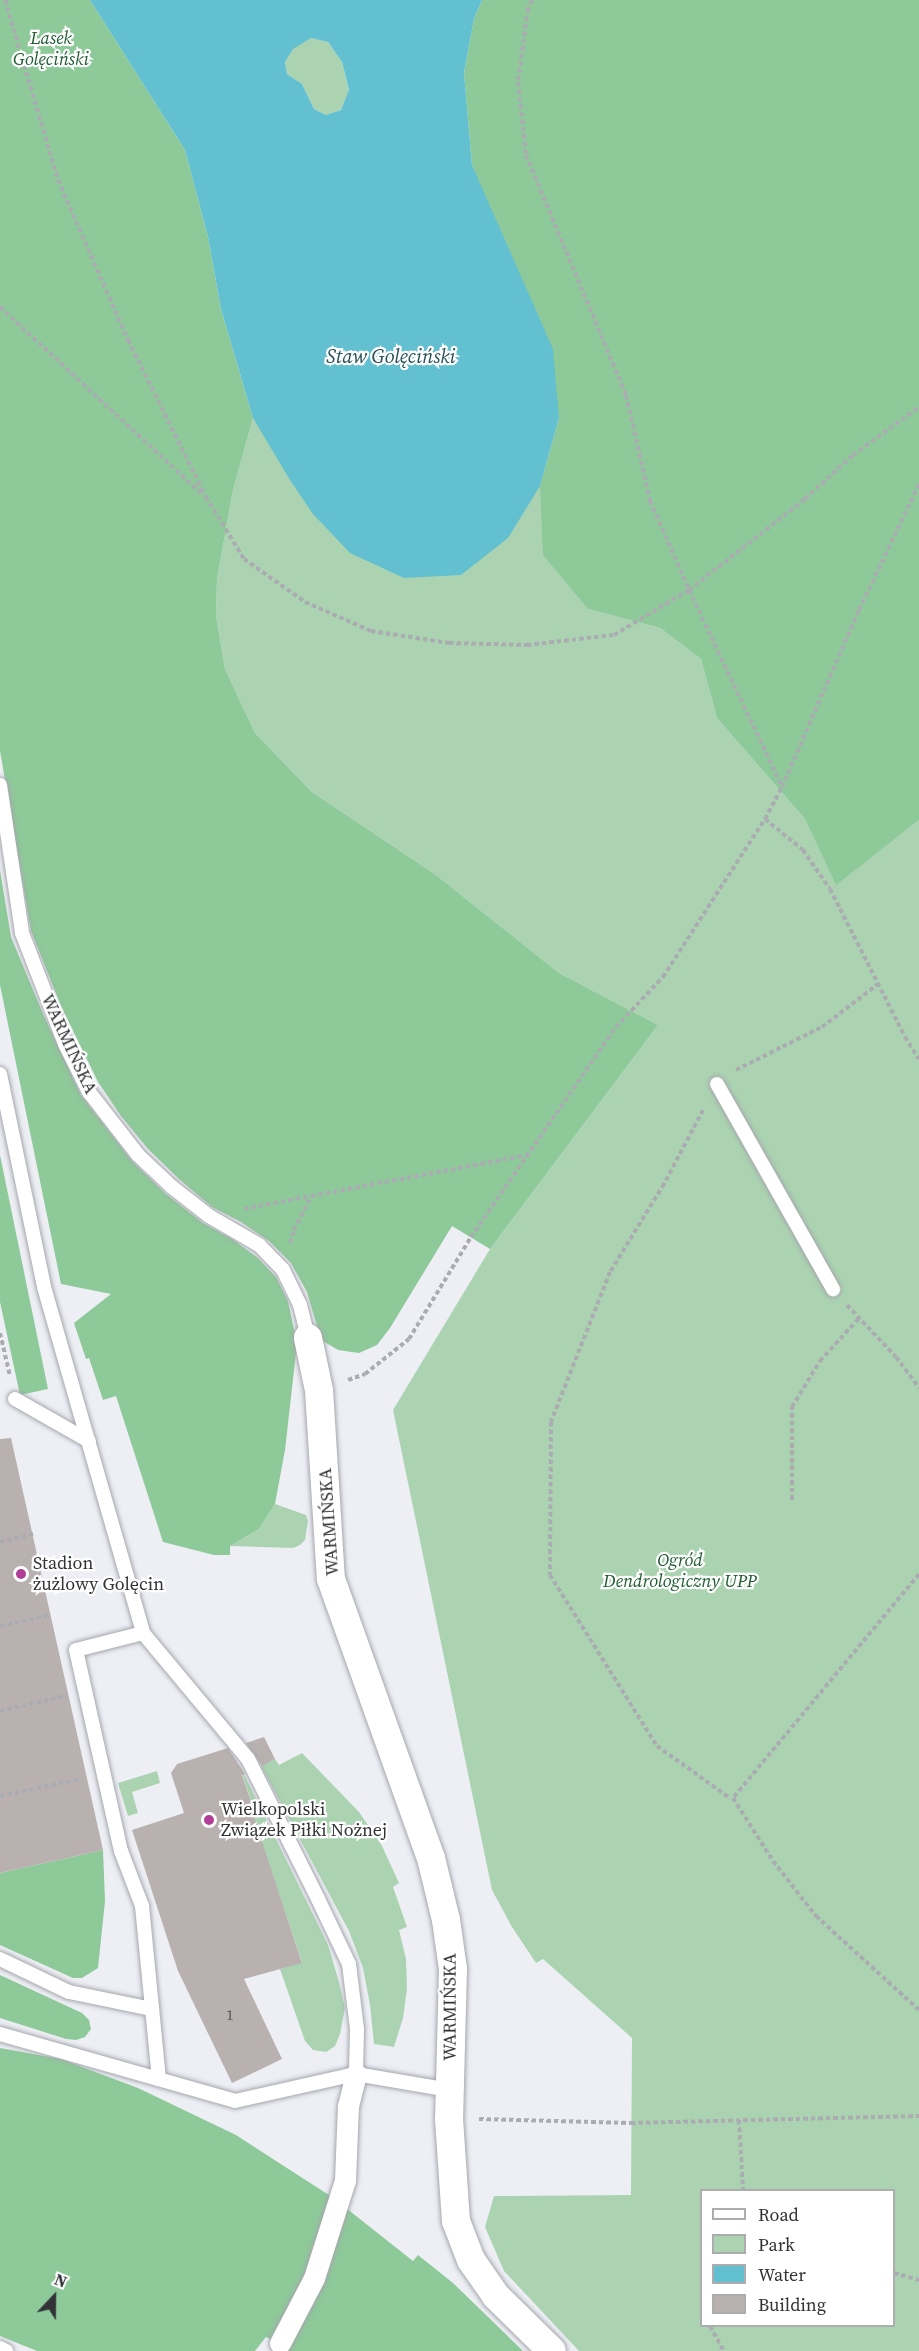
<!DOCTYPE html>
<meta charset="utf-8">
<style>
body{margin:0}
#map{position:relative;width:919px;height:2351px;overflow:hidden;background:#edeff5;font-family:"Source Serif 4",serif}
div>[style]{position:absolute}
.green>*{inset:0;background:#abd3b1}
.forest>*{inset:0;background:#8ec999}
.water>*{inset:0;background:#62c0d0}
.building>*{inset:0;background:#b9b1b0}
.path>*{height:4px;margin-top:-2px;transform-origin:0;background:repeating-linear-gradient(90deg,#aaacb1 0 4.5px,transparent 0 7.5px)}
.roads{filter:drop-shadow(0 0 2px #a5a7ad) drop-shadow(0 0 2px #a5a7ad)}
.service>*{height:14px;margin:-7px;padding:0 7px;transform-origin:7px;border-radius:7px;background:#fff}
.pedestrian>*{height:21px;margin:-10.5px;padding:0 10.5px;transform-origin:10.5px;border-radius:10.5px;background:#fff}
.minor>*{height:28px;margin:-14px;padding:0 14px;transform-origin:14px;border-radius:14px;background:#fff}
.dots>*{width:16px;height:16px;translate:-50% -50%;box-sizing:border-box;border:3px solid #fff;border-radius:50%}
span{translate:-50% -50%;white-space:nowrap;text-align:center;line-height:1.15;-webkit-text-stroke:4.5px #fff;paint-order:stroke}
.number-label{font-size:15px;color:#545254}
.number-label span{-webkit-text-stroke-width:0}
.park-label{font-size:18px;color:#1f5e31;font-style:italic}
.street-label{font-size:18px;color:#323336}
.poi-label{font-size:18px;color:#323336}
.left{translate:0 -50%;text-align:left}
.water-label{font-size:20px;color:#275159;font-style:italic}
.legend{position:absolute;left:700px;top:2189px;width:195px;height:138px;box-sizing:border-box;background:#fff;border:2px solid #adadaf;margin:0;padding:8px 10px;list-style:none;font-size:18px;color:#323336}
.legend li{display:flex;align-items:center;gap:12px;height:30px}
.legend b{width:30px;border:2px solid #adadaf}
.north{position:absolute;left:24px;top:2267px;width:60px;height:60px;-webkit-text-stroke:4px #fff;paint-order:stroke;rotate:22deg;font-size:16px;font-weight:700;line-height:24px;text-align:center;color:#323336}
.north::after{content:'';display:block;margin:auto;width:21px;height:27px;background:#323336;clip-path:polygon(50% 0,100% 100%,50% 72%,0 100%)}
</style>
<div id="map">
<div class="green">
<div style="clip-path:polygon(311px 38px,328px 42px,342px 62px,349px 91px,341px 110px,326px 115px,314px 109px,302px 84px,287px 74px,285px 62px,293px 48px)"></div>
<div style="clip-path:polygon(evenodd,247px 322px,523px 409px,588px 609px,660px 628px,701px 659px,717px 718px,805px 819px,836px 884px,919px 820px,919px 2351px,579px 2351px,504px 2271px,485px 2227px,494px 2196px,631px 2195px,632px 2038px,543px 1959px,536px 1963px,512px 1927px,492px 1890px,393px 1410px,490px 1249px,658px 1025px,559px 973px,436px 875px,312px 792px,255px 733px,225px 669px,216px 616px,217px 579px,233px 490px,253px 418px,247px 322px,702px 2190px,894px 2190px,894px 2326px,702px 2326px,702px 2190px)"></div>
<div style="clip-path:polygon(275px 1504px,306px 1515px,308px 1521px,305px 1540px,300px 1545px,293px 1548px,230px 1546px,259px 1529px)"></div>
<div style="clip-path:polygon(302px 1753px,359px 1812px,382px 1846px,399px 1883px,393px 1887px,407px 1927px,399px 1930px,406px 1959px,407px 1989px,403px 2018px,394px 2047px,374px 2044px,370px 2005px,363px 1968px,349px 1931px,261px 1766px,275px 1759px,279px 1765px)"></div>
<div style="clip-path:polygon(239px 1764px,328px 1945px,339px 1982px,345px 2008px,340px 2034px,335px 2046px,326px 2052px,313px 2050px,305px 2041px,280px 1969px,302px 1962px,250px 1808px,253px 1807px)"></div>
<div style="clip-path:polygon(157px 1771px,160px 1783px,132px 1792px,138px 1813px,128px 1816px,118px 1783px)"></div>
</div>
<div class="forest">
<div style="clip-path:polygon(0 0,90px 0,185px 150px,208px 237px,221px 309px,253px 418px,233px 490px,217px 579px,216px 616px,225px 669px,255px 733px,312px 792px,436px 875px,559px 973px,658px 1025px,490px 1249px,452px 1226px,390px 1328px,377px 1345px,359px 1353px,338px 1350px,321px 1340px,307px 1292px,291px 1263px,269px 1241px,241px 1222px,212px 1207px,179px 1179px,148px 1149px,121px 1116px,98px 1082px,61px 1006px,31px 931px,0 751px)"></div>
<div style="clip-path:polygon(482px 0,919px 0,919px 820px,836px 885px,805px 819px,717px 718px,701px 659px,660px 628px,588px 609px,543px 555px,540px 486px,559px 418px,472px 165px,464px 73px,474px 19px)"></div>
<div style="clip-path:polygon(0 870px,11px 937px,44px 1016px,81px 1095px,132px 1161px,166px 1194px,203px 1223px,232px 1239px,258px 1258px,276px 1277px,288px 1301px,297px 1344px,285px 1450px,275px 1504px,259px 1529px,230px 1546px,230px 1555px,214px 1555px,163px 1542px,116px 1396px,103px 1400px,89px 1358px,86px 1359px,74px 1323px,111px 1294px,61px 1284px,0 985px)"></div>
<div style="clip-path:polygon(0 1155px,48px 1389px,20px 1395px,0 1302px)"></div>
<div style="clip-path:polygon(103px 1850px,105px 1901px,98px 1968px,82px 1978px,73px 1978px,0 1945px,0 1873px)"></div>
<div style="clip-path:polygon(0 1975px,82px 2013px,89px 2020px,91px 2029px,85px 2037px,76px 2040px,66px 2039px,0 2018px)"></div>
<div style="clip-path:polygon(0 2048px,61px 2059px,138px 2088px,236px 2135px,332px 2197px,413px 2261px,418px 2255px,453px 2283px,523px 2351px,286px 2351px,288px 2347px,266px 2337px,255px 2351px,37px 2351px,0 2336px)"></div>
</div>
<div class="water">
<div style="clip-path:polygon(evenodd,90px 0,482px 0,474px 19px,464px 73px,472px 165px,553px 349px,559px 418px,540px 486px,508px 538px,461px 575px,404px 578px,350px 553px,313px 514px,290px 480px,253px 418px,221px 309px,208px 237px,185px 150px,90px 0,311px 38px,328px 42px,342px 62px,349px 90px,341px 110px,326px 115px,314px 109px,302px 84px,287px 74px,285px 62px,293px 49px,311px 38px)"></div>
</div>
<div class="building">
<div style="clip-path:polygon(11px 1438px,103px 1850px,0 1873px,0 1439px)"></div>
<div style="clip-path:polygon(264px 1737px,275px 1759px,262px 1766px,246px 1743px)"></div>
<div style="clip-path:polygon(228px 1748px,245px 1774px,242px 1775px,253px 1807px,251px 1808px,302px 1963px,244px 1979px,282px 2059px,232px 2083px,178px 1971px,132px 1830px,184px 1813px,171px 1773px,177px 1764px)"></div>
</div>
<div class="path">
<div style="left:5px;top:0;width:188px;rotate:73.6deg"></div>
<div style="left:58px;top:180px;width:175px;rotate:66.4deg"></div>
<div style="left:128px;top:340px;width:175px;rotate:63.6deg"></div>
<div style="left:206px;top:497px;width:73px;rotate:58.5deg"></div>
<div style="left:244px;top:559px;width:75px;rotate:35.2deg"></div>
<div style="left:305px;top:602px;width:72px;rotate:23.7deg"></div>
<div style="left:371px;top:631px;width:79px;rotate:8.7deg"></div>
<div style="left:449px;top:643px;width:78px;rotate:1.5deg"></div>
<div style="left:527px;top:645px;width:88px;rotate:-6.6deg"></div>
<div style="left:614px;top:635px;width:87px;rotate:-31deg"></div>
<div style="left:689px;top:590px;width:147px;rotate:-38.1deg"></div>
<div style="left:805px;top:499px;width:65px;rotate:-42.5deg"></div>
<div style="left:853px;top:455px;width:82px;rotate:-36deg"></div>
<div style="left:532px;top:0;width:10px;rotate:114deg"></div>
<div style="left:528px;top:9px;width:74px;rotate:97.8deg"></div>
<div style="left:518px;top:82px;width:73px;rotate:83.7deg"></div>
<div style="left:526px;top:155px;width:260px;rotate:67.4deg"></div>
<div style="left:626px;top:395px;width:109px;rotate:77.2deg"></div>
<div style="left:650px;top:501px;width:97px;rotate:66.3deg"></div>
<div style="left:689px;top:590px;width:218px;rotate:64.7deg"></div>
<div style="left:0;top:307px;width:275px;rotate:42.8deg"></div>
<div style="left:765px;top:819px;width:49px;rotate:39.2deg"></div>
<div style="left:803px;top:850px;width:47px;rotate:55.3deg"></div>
<div style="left:830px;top:889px;width:166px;rotate:63.1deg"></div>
<div style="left:905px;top:1037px;width:26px;rotate:58deg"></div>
<div style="left:736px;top:1070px;width:96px;rotate:-26.6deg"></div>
<div style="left:822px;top:1027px;width:71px;rotate:-37.5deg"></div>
<div style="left:703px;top:1110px;width:84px;rotate:117.8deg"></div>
<div style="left:664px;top:1184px;width:103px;rotate:121.5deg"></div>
<div style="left:610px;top:1272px;width:161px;rotate:111.5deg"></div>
<div style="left:551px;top:1422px;width:153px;rotate:90.4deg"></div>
<div style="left:550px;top:1575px;width:202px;rotate:58deg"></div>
<div style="left:657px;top:1746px;width:90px;rotate:35.5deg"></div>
<div style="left:244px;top:1209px;width:67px;rotate:-11.1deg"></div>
<div style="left:290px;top:1243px;width:14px;rotate:-73deg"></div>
<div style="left:294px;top:1230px;width:38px;rotate:-63deg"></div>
<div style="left:311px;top:1196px;width:220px;rotate:-10.7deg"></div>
<div style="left:847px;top:1305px;width:71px;rotate:46.7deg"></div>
<div style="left:896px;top:1357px;width:39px;rotate:53deg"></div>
<div style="left:0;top:1333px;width:44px;rotate:76.9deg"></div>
<div style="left:348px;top:1380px;width:18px;rotate:-19deg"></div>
<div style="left:365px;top:1374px;width:56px;rotate:-38.5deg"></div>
<div style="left:409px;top:1339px;width:119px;rotate:-58.7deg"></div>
<div style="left:471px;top:1237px;width:255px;rotate:-55.4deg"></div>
<div style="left:616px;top:1027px;width:69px;rotate:-46.8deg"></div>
<div style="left:663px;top:977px;width:188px;rotate:-57.2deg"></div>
<div style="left:765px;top:819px;width:36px;rotate:-62deg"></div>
<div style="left:782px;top:787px;width:193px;rotate:-66.5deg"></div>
<div style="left:859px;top:610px;width:140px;rotate:-64.5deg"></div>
<div style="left:792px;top:1500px;width:93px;rotate:-90deg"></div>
<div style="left:792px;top:1407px;width:54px;rotate:-58.7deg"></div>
<div style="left:820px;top:1361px;width:58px;rotate:-47.8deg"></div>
<div style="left:0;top:1542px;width:34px;rotate:-14deg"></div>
<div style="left:919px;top:1574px;width:291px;rotate:129.7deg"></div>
<div style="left:733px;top:1798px;width:75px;rotate:57.6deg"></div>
<div style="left:773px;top:1861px;width:70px;rotate:52deg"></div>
<div style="left:816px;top:1916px;width:139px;rotate:42.4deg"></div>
<div style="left:0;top:1626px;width:52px;rotate:-12.2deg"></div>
<div style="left:0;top:1711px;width:66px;rotate:-13.2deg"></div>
<div style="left:0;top:1796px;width:83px;rotate:-11.9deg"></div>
<div style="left:479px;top:2119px;width:152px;rotate:1.5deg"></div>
<div style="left:631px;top:2123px;width:288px;rotate:-1.4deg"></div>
<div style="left:739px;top:2120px;width:70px;rotate:86.7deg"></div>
<div style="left:894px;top:2273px;width:26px;rotate:16deg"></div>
<div style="left:710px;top:2326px;width:29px;rotate:61deg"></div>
</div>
<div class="roads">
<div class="service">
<div style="left:0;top:785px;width:150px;rotate:81.5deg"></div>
<div style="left:22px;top:933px;width:119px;rotate:68.8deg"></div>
<div style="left:65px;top:1044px;width:54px;rotate:63.4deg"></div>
<div style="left:89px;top:1092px;width:80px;rotate:52.1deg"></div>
<div style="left:138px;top:1155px;width:47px;rotate:43.3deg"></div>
<div style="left:172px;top:1187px;width:47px;rotate:38.1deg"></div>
<div style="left:209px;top:1216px;width:58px;rotate:30.1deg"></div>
<div style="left:259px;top:1245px;width:35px;rotate:46deg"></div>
<div style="left:283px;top:1270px;width:39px;rotate:64deg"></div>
<div style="left:300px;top:1305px;width:34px;rotate:76deg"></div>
<div style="left:0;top:1074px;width:217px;rotate:78.3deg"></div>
<div style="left:44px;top:1287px;width:360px;rotate:74deg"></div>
<div style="left:143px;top:1633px;width:164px;rotate:50.2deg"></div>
<div style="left:248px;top:1759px;width:157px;rotate:63.4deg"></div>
<div style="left:318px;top:1899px;width:72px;rotate:64.5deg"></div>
<div style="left:349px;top:1964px;width:65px;rotate:83deg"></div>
<div style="left:357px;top:2029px;width:45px;rotate:91.3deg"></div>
<div style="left:717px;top:1084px;width:236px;rotate:60.5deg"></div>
<div style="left:15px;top:1399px;width:85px;rotate:29.6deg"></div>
<div style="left:143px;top:1633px;width:69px;rotate:165.8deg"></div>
<div style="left:76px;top:1650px;width:206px;rotate:77.4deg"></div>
<div style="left:121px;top:1851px;width:59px;rotate:69.1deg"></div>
<div style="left:142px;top:1906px;width:174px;rotate:84.4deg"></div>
<div style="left:0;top:1959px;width:76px;rotate:25.6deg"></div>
<div style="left:69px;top:1992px;width:85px;rotate:11.6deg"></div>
<div style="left:0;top:2034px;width:244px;rotate:15.9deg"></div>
<div style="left:235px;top:2101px;width:124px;rotate:-12.6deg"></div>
<div style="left:356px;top:2074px;width:95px;rotate:9.7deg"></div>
<div style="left:0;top:2348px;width:7px;rotate:27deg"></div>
</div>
<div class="pedestrian">
<div style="left:280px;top:2343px;width:73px;rotate:-62.4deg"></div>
<div style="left:314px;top:2278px;width:103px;rotate:-72.4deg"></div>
<div style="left:345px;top:2180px;width:74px;rotate:-87.7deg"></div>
<div style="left:348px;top:2106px;width:33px;rotate:-76deg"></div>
</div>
<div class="minor">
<div style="left:308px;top:1338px;width:53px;rotate:78.1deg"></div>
<div style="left:319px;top:1390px;width:189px;rotate:86.4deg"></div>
<div style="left:331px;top:1579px;width:296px;rotate:70.3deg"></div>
<div style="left:431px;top:1858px;width:64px;rotate:76.4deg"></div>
<div style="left:446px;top:1920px;width:49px;rotate:81.9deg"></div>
<div style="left:453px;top:1969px;width:150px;rotate:91.5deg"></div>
<div style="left:449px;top:2119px;width:102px;rotate:86.1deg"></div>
<div style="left:456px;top:2221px;width:42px;rotate:69deg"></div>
<div style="left:471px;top:2260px;width:44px;rotate:55.2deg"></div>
<div style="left:496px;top:2296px;width:78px;rotate:44.5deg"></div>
</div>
</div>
<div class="dots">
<div style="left:21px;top:1574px;background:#b13d96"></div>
<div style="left:209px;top:1820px;background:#b13d96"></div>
</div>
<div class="number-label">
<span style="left:230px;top:2015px">1</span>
</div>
<div class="park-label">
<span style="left:51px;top:49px">Lasek<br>Golęciński</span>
<span style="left:680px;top:1571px">Ogród<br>Dendrologiczny UPP</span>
</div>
<div class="street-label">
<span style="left:69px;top:1044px;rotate:65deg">WARMIŃSKA</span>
<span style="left:329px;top:1522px;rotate:-94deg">WARMIŃSKA</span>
<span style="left:450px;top:2007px;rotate:-90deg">WARMIŃSKA</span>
</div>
<div class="poi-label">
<span class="left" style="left:33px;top:1574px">Stadion<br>żużlowy Golęcin</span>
<span class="left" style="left:221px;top:1820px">Wielkopolski<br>Związek Piłki Nożnej</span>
</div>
<div class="water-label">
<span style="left:391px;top:356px">Staw Golęciński</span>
</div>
<ul class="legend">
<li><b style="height:8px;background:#fff"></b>Road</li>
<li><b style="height:16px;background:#abd3b1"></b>Park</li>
<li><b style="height:16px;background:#62c0d0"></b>Water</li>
<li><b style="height:16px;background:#b9b1b0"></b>Building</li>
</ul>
<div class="north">N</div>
</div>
